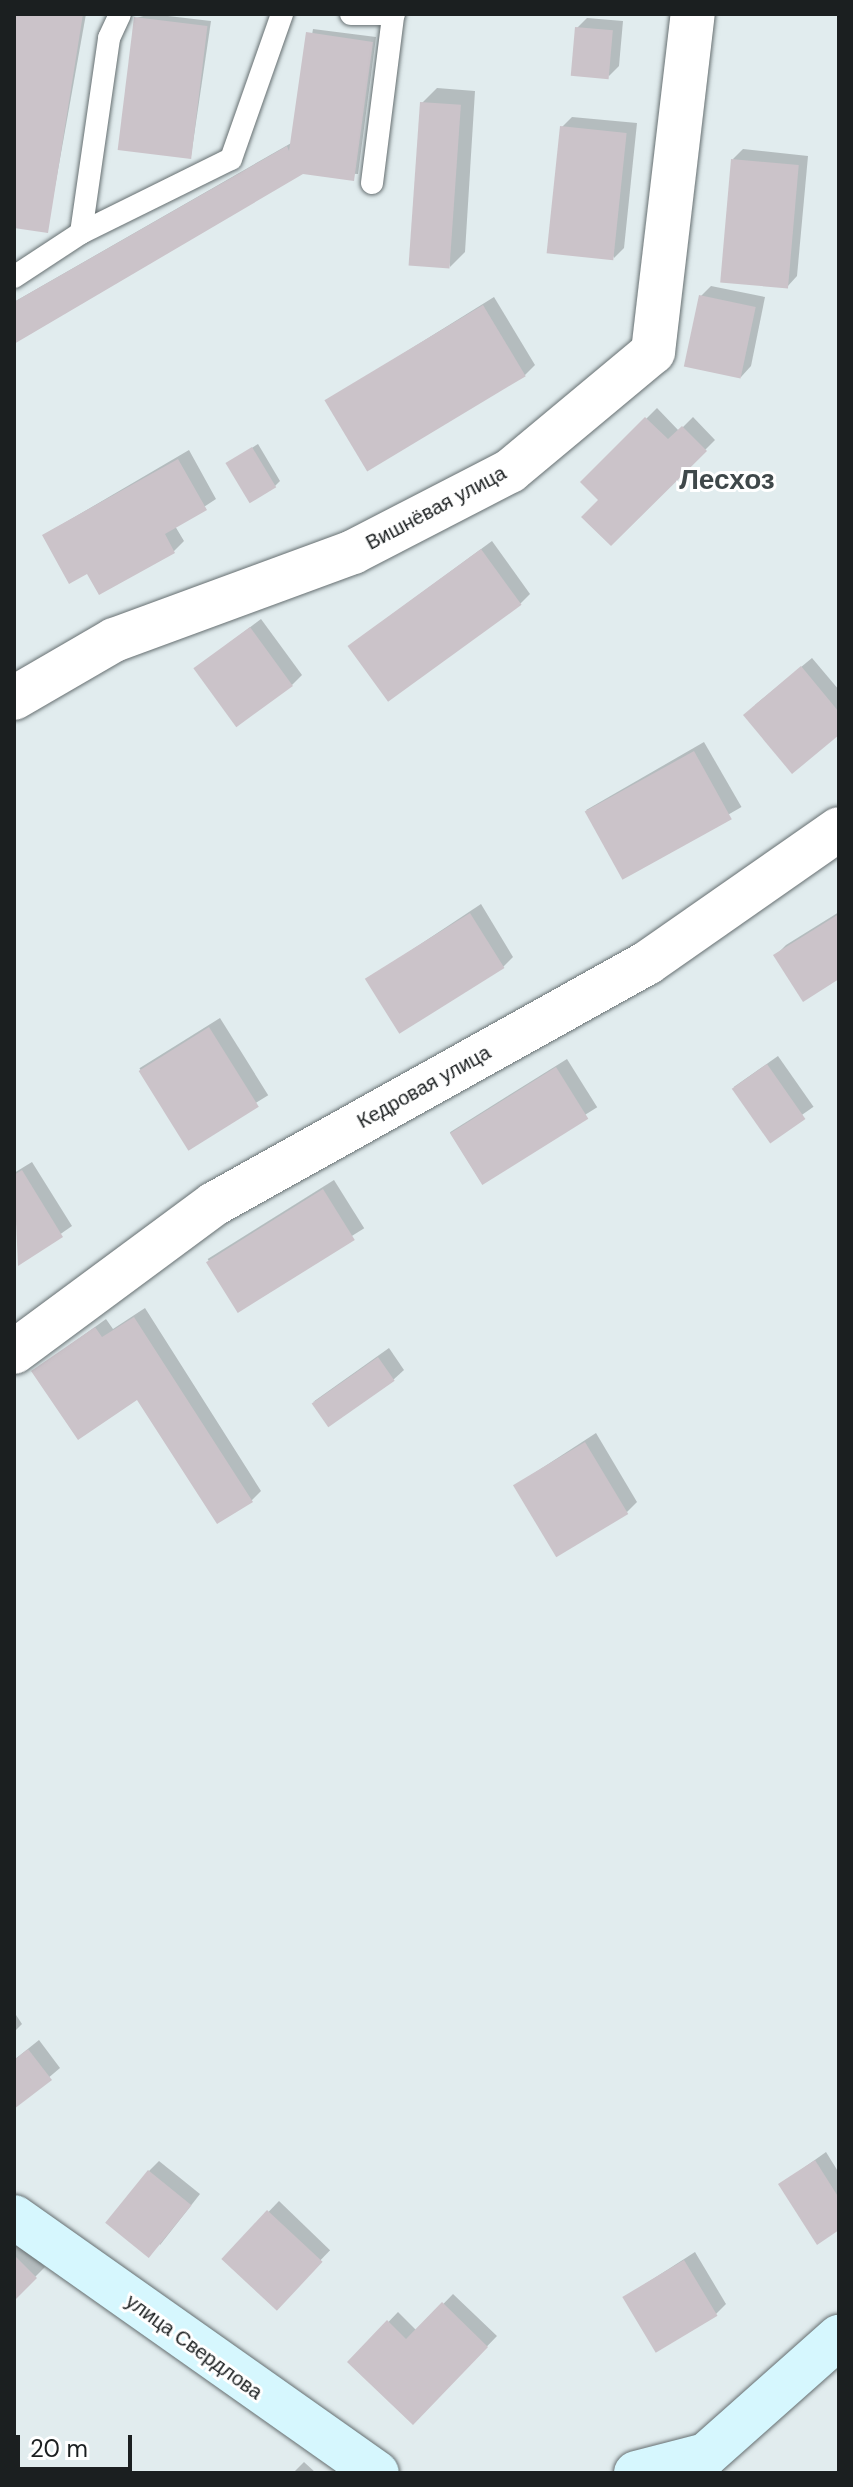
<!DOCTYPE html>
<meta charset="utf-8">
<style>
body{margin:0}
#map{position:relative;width:853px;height:2487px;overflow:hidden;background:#e1ecee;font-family:"DM Sans",sans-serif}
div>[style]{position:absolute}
.shadow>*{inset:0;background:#0003;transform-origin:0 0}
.building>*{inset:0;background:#cbc3c9;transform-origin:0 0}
.roads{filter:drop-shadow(0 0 2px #666f71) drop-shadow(0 0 2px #666f71)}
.lane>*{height:22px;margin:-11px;padding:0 11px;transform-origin:11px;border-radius:11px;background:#fff}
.street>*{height:44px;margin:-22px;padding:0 22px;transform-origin:22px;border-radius:22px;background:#fff}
.secondary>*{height:44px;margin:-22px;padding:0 22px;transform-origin:22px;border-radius:22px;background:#d6f7fe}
span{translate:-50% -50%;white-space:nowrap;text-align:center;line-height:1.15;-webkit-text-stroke:6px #fff;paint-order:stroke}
.street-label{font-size:20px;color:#1b1f20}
.district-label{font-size:28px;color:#3f484a;font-weight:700}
.frame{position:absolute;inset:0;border:16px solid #1b1f20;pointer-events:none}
.scale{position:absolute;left:16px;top:2435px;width:116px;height:36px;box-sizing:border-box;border:4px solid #1b1f20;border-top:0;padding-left:10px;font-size:24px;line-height:28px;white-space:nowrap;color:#1b1f20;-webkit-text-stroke:6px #fff;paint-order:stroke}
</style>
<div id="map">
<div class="shadow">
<div style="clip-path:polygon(14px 14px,86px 14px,47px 231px,14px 226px)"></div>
<div style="clip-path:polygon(151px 14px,211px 21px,191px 156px,136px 18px)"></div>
<div style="clip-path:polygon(587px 18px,623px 21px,619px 66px,609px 76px,577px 28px)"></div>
<div style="clip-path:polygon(313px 29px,376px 37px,358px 174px,302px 172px,14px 339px,14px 302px,293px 142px)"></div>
<div style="clip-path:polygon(437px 88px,475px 91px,465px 252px,450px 267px,422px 103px)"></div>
<div style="clip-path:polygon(572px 117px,637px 123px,624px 248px,614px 258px,562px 127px)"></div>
<div style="clip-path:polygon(743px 149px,808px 156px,797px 276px,787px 287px,733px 159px)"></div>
<div style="clip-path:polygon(711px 286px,765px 297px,751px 366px,741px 377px,701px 296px)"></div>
<div style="clip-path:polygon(494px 297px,535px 365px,525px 375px,327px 401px)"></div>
<div style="clip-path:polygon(657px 408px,679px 431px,693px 417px,715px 440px,611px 544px,601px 500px,583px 482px)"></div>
<div style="clip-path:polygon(258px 444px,280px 481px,275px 486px,229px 463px)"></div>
<div style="clip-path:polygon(189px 450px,216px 499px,175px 526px,184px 541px,174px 551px,88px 572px,44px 535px)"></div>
<div style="clip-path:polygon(492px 541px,530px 594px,520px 604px,349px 646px)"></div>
<div style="clip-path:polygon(261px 619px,302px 675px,292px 685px,196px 668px)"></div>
<div style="clip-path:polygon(812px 658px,839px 690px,839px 732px,755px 705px)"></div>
<div style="left:704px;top:742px;width:75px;height:136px;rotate:60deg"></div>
<div style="clip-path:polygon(481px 904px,513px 957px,503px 967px,368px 979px)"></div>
<div style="clip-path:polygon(839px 912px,839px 977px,776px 955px,786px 945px)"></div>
<div style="left:220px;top:1018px;width:91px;height:95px;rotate:58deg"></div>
<div style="left:778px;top:1056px;width:62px;height:54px;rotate:55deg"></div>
<div style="left:567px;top:1059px;width:57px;height:138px;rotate:58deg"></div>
<div style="clip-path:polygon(32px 1162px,72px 1226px,19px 1263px,14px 1173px)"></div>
<div style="left:334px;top:1180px;width:57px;height:149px;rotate:58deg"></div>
<div style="clip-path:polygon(145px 1308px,261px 1491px,251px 1501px,138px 1397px,34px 1371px,106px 1319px,113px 1329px)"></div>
<div style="clip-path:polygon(389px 1348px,404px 1370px,393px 1380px,313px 1402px)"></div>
<div style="clip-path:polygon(596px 1433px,637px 1502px,627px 1512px,516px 1485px)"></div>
<div style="clip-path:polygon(14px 2012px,22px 2024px,14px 2032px)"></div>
<div style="clip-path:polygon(39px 2040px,60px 2068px,14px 2107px,14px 2060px)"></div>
<div style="clip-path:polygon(826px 2152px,839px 2173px,839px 2228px,781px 2184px)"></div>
<div style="clip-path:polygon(159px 2161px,200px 2194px,160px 2245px,149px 2171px)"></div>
<div style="left:279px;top:2201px;width:71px;height:80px;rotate:44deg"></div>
<div style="clip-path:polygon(14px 2235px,45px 2267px,14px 2298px)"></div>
<div style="clip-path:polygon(695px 2252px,726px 2304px,716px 2314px,625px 2297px)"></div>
<div style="clip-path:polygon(453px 2294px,497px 2336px,413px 2423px,350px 2362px,398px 2312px,417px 2331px)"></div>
<div style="clip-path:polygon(304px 2462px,316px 2473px,293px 2473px)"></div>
</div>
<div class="building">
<div style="clip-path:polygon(14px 14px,83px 14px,48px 233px,14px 228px)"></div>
<div style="left:134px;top:17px;width:74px;height:134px;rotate:7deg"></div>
<div style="left:575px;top:27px;width:38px;height:49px;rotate:5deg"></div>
<div style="clip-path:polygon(306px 32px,373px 42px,354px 181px,303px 174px,14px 344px,14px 302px,287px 146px,289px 151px)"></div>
<div style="left:420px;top:102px;width:41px;height:164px;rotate:4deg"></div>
<div style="left:560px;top:126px;width:67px;height:128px;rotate:6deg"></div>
<div style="left:731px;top:159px;width:68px;height:124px;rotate:5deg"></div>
<div style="left:699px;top:295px;width:58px;height:73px;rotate:12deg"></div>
<div style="left:483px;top:305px;width:83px;height:185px;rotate:59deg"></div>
<div style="clip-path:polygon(645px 417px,668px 439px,682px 426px,707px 451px,611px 546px,581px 517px,598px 500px,580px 482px)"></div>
<div style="left:252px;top:447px;width:47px;height:31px;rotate:59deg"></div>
<div style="clip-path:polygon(178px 459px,207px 510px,165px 534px,175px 553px,99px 595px,87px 574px,69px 584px,42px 535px)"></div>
<div style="left:481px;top:549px;width:69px;height:165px;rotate:54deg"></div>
<div style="left:250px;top:627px;width:73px;height:70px;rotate:54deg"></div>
<div style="clip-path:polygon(801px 666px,839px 712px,839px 735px,792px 774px,743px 715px)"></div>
<div style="left:694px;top:751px;width:78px;height:125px;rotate:61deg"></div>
<div style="left:470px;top:913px;width:65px;height:124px;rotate:58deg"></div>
<div style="clip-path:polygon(839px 914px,839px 979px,803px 1002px,773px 955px)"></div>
<div style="left:209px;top:1027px;width:94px;height:83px;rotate:58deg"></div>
<div style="left:767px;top:1064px;width:67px;height:43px;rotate:55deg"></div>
<div style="left:556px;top:1067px;width:61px;height:125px;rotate:58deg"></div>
<div style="clip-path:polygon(22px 1170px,63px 1237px,18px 1266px,14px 1175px)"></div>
<div style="left:323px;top:1189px;width:60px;height:138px;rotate:58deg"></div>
<div style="clip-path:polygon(134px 1317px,253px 1502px,217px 1524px,137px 1400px,78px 1440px,31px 1371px,95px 1327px,102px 1337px)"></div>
<div style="left:378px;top:1357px;width:29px;height:81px;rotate:55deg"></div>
<div style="left:585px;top:1442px;width:84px;height:84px;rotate:59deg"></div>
<div style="clip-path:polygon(28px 2049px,52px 2080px,14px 2109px,14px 2060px)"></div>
<div style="clip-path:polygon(815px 2160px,839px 2198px,839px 2230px,817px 2245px,778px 2184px)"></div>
<div style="left:148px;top:2170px;width:56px;height:68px;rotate:39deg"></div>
<div style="left:267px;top:2210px;width:76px;height:67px;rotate:43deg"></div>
<div style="clip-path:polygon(14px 2255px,37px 2278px,14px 2301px)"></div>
<div style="left:684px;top:2260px;width:65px;height:72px;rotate:59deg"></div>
<div style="clip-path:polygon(442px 2302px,488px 2347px,413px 2425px,347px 2362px,387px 2320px,406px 2339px)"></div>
</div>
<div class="roads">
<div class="lane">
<div style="left:351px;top:14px;width:43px"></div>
<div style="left:372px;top:183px;width:167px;rotate:-82.8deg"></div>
<div style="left:81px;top:233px;width:197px;rotate:-81.8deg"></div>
<div style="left:109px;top:38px;width:26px;rotate:-65deg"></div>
<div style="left:14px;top:277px;width:80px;rotate:-33.3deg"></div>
<div style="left:81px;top:233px;width:167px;rotate:-26.3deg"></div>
<div style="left:231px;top:159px;width:154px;rotate:-70.6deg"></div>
</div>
<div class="street">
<div style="left:14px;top:698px;width:116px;rotate:-30.1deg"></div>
<div style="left:114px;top:640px;width:255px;rotate:-20.2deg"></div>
<div style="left:353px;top:552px;width:177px;rotate:-27.3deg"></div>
<div style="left:510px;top:471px;width:186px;rotate:-39.8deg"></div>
<div style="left:653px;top:352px;width:340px;rotate:-83.3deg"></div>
<div style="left:14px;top:1352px;width:249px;rotate:-36.5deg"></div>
<div style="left:214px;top:1204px;width:496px;rotate:-29.1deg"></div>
<div style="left:647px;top:963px;width:234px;rotate:-34.9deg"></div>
</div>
<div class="secondary">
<div style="left:14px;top:2217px;width:444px;rotate:35.2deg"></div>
<div style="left:636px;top:2473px;width:72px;rotate:-14.4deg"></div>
<div style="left:706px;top:2455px;width:178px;rotate:-41.6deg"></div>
</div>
</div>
<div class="street-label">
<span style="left:436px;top:508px;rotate:-28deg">Вишнёвая улица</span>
<span style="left:424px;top:1087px;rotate:-29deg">Кедровая улица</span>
<span style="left:194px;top:2347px;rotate:36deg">улица Свердлова</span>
</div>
<div class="district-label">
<span style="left:727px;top:480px">Лесхоз</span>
</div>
<div class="frame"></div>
<div class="scale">20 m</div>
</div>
